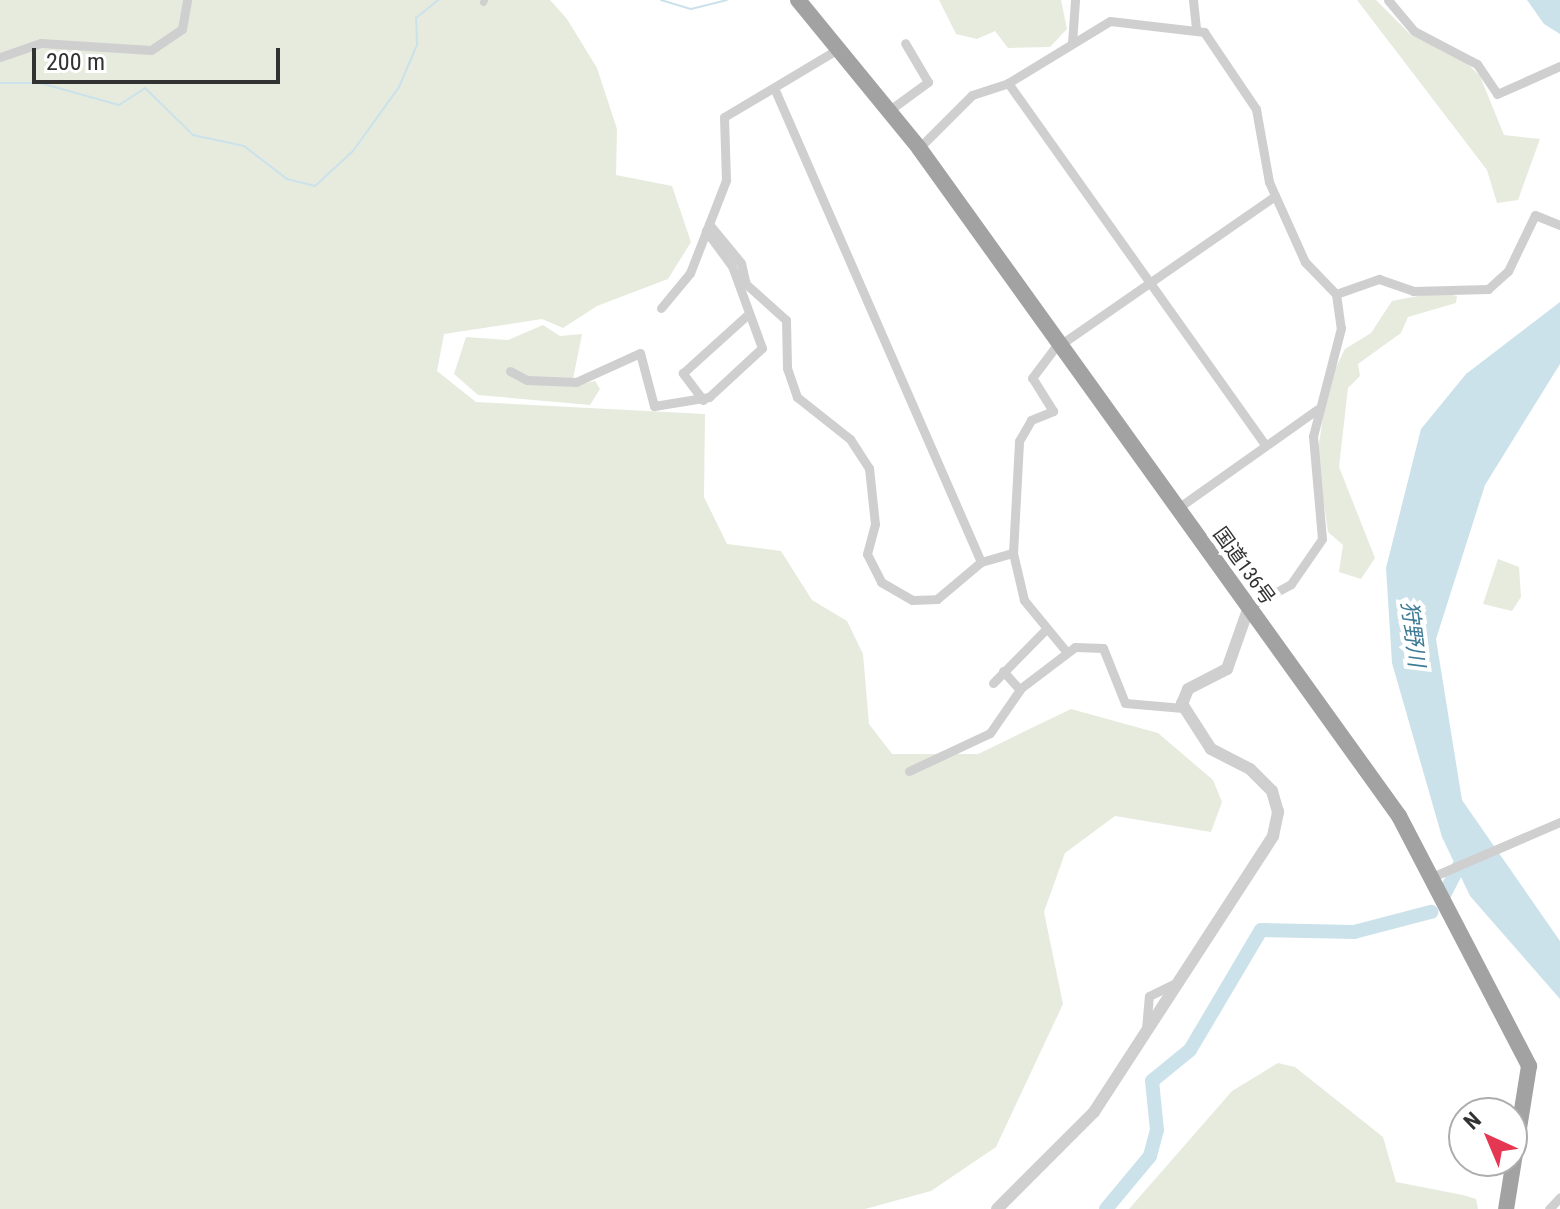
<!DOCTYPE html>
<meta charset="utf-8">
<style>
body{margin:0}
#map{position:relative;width:1560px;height:1209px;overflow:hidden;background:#fff;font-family:"Roboto Condensed","Noto Sans JP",sans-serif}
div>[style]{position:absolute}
.green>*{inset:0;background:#e6ebde}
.water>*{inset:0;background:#cbe2eb}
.stream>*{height:2px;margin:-1px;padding:0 1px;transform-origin:1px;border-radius:1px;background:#cbe2eb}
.river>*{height:14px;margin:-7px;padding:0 7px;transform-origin:7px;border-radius:7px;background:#cbe2eb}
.pedestrian>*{height:7px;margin:-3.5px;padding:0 3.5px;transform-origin:3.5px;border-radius:3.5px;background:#cfcfcf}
.minor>*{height:9px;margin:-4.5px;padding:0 4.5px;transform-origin:4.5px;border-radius:4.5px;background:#cfcfcf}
.tertiary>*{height:12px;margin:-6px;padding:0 6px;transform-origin:6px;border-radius:6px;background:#cfcfcf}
.trunk>*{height:16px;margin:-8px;padding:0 8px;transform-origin:8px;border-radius:8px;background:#a2a2a2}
span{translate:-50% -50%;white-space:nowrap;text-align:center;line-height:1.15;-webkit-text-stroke:8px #fff;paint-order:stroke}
.street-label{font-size:20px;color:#323232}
.water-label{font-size:22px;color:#3e7b96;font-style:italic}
.north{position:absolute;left:1448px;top:1097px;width:80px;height:80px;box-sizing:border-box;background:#fff;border:2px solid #adadad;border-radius:50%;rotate:316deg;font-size:22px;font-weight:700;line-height:32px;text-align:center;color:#323232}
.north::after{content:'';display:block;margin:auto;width:28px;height:36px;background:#e63752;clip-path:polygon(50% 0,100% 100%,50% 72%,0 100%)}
.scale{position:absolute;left:32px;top:48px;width:248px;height:36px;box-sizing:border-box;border:4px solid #323232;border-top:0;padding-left:10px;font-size:24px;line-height:28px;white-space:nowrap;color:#323232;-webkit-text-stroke:6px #fff;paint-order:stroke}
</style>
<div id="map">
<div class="green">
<div style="clip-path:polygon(0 0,550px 0,567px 19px,597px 68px,617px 129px,616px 175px,672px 186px,691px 242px,668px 279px,597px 306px,563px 328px,542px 319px,444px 334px,437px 371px,476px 402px,705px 414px,704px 497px,727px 544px,781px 551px,812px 600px,847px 621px,863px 654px,869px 724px,892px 754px,978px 754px,1071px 709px,1158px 733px,1213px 780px,1222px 802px,1211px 832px,1115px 816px,1065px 853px,1044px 912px,1063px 1004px,996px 1147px,931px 1191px,865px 1209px,0 1209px)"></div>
<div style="clip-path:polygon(939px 0,1061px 0,1067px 29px,1050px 47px,1008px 48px,995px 31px,977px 39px,956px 34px)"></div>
<div style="clip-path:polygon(1357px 0,1376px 0,1411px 35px,1463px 59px,1480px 76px,1504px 135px,1540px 139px,1518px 200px,1497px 203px,1487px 170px)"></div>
<div style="clip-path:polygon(1439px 292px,1457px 296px,1456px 303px,1408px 317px,1401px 333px,1358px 364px,1360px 376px,1348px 388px,1339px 467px,1375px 558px,1361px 579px,1339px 572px,1343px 545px,1328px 532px,1317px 457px,1328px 383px,1345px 349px,1371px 333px,1392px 301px)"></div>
<div style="clip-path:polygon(543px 325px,560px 336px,582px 334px,573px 379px,577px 385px,595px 381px,600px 389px,590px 405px,478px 395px,454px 374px,466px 337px,508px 340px)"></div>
<div style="clip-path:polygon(1498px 559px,1519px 567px,1521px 597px,1512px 611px,1483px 604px)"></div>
<div style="clip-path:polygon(1278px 1063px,1295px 1067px,1383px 1137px,1396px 1182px,1463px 1195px,1476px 1199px,1478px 1209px,1129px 1209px,1232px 1091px)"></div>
</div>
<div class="water">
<div style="clip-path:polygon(1527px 0,1560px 0,1560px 34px,1544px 24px)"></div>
<div style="clip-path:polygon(1560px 302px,1560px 364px,1485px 485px,1436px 639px,1462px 800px,1560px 941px,1560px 999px,1470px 896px,1442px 837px,1392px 663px,1386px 568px,1421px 429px,1466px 374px)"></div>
</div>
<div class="stream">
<div style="left:661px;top:0;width:31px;rotate:17deg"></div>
<div style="left:691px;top:9px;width:37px;rotate:-14deg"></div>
<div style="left:0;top:83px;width:40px"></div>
<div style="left:40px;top:83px;width:82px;rotate:15.6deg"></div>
<div style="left:119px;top:105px;width:31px;rotate:-33deg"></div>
<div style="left:145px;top:88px;width:67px;rotate:44.4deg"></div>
<div style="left:193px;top:135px;width:52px;rotate:12.2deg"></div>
<div style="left:244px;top:146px;width:54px;rotate:37.5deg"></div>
<div style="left:287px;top:179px;width:29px;rotate:14deg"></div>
<div style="left:315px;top:186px;width:52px;rotate:-42.6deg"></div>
<div style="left:353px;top:151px;width:79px;rotate:-54.3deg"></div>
<div style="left:399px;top:87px;width:46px;rotate:-66.8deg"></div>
<div style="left:417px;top:45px;width:27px;rotate:-92deg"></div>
<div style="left:416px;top:18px;width:28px;rotate:-39deg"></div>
</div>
<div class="river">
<div style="left:1444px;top:895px;width:44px;rotate:-62.9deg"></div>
<div style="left:1106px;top:1209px;width:69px;rotate:-50.3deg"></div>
<div style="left:1150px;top:1156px;width:27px;rotate:-75deg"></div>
<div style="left:1157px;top:1130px;width:49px;rotate:-95.8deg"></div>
<div style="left:1152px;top:1081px;width:49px;rotate:-39.2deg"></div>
<div style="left:1190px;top:1050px;width:139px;rotate:-59.4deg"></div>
<div style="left:1261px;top:930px;width:93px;rotate:1.2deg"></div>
<div style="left:1354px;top:932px;width:80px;rotate:-14.6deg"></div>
</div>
<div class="pedestrian">
<div style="left:483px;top:2px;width:2px;rotate:-63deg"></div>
</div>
<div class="minor">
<div style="left:1193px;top:0;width:29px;rotate:84deg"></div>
<div style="left:1388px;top:0;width:40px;rotate:50deg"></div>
<div style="left:1414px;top:31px;width:71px;rotate:27.6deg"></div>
<div style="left:1477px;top:64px;width:36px;rotate:56deg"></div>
<div style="left:1497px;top:94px;width:69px;rotate:-24deg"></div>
<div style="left:1072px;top:43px;width:43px;rotate:-86deg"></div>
<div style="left:0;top:57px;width:43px;rotate:-18.9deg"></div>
<div style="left:41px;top:43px;width:110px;rotate:3.6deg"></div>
<div style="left:151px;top:50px;width:37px;rotate:-34deg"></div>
<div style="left:182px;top:29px;width:29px;rotate:-80deg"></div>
<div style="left:1008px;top:83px;width:444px;rotate:54.6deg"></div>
<div style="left:775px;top:90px;width:515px;rotate:66.42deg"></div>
<div style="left:891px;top:109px;width:46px;rotate:-36.1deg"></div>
<div style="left:928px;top:82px;width:45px;rotate:-120.5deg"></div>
<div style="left:919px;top:148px;width:75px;rotate:-45deg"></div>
<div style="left:972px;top:95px;width:38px;rotate:-18deg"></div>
<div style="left:1008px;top:83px;width:119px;rotate:-31.3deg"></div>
<div style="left:1110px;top:21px;width:95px;rotate:6.7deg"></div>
<div style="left:1204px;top:32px;width:93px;rotate:56deg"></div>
<div style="left:1256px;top:109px;width:74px;rotate:79.9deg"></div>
<div style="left:1269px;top:182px;width:88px;rotate:65.8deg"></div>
<div style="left:1305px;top:262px;width:45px;rotate:45.9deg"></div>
<div style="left:1336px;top:294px;width:34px;rotate:82deg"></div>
<div style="left:1341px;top:328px;width:112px;rotate:104.5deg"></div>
<div style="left:1313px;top:436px;width:103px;rotate:85deg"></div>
<div style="left:1322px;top:539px;width:55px;rotate:124.6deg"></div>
<div style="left:1291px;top:584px;width:48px;rotate:151.3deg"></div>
<div style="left:709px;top:224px;width:50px;rotate:50.6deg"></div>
<div style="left:741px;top:263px;width:22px;rotate:77deg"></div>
<div style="left:746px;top:284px;width:54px;rotate:42deg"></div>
<div style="left:786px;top:320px;width:48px;rotate:88.8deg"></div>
<div style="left:787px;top:368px;width:31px;rotate:71deg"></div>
<div style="left:797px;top:397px;width:68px;rotate:38.4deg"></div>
<div style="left:850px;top:439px;width:35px;rotate:57deg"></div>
<div style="left:869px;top:468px;width:56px;rotate:83.9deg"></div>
<div style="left:875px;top:524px;width:31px;rotate:105deg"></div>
<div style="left:867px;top:554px;width:31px;rotate:63deg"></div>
<div style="left:881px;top:582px;width:36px;rotate:30deg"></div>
<div style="left:912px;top:600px;width:25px;rotate:-2deg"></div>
<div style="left:937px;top:599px;width:57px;rotate:-40.1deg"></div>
<div style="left:981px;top:562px;width:33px;rotate:-16deg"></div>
<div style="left:1336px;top:294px;width:46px;rotate:-19.2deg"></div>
<div style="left:1379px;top:279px;width:36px;rotate:19deg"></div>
<div style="left:1413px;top:291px;width:75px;rotate:-1.5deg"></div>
<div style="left:1488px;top:289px;width:27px;rotate:-42deg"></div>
<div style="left:1508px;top:271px;width:62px;rotate:-64.3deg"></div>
<div style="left:1535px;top:215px;width:27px;rotate:22deg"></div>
<div style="left:661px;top:308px;width:45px;rotate:-50.4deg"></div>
<div style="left:690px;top:273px;width:100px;rotate:-68.8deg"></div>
<div style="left:726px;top:180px;width:63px;rotate:-91.8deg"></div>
<div style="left:724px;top:117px;width:133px;rotate:-30.8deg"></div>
<div style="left:510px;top:371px;width:19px;rotate:28deg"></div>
<div style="left:527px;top:380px;width:49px;rotate:2.3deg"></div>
<div style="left:576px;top:382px;width:70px;rotate:-24.4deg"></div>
<div style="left:640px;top:353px;width:55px;rotate:75.2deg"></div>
<div style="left:654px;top:406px;width:56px;rotate:-9.3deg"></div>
<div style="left:709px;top:397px;width:72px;rotate:-42.8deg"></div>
<div style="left:762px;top:348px;width:87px;rotate:-110.1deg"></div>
<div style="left:732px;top:266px;width:44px;rotate:-126.6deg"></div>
<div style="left:703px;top:400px;width:34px;rotate:-127deg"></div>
<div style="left:683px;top:373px;width:85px;rotate:-42.1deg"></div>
<div style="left:1178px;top:508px;width:171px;rotate:-35.3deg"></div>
<div style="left:1065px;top:650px;width:65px;rotate:-129.4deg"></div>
<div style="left:1024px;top:600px;width:48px;rotate:-103.2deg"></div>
<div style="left:1013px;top:553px;width:112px;rotate:-86.9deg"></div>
<div style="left:1019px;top:441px;width:24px;rotate:-60deg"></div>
<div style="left:1031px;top:420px;width:24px;rotate:-22deg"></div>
<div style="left:1053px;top:411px;width:39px;rotate:-122deg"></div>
<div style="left:1032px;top:378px;width:36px;rotate:-53deg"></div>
<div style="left:1054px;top:349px;width:269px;rotate:-34.7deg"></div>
<div style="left:1003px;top:671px;width:25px;rotate:48deg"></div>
<div style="left:993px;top:683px;width:76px;rotate:-45.5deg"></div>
<div style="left:909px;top:771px;width:89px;rotate:-25.1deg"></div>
<div style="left:990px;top:733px;width:55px;rotate:-55.4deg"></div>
<div style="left:1021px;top:688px;width:68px;rotate:-37.2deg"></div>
<div style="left:1075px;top:647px;width:28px;rotate:2deg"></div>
<div style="left:1103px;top:648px;width:59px;rotate:68.2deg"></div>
<div style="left:1125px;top:703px;width:58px;rotate:4.9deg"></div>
<div style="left:1432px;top:877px;width:139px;rotate:-23.3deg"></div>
<div style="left:1146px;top:1029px;width:33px;rotate:-85deg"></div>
<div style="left:1149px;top:996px;width:30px;rotate:-26deg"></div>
<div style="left:1549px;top:1209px;width:16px;rotate:-47deg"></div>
</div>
<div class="tertiary">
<div style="left:997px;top:1209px;width:137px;rotate:-45deg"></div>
<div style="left:1094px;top:1112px;width:329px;rotate:-57deg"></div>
<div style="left:1273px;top:836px;width:25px;rotate:-78deg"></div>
<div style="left:1278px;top:812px;width:22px;rotate:-106deg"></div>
<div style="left:1272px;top:791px;width:31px;rotate:-135deg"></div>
<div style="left:1250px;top:769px;width:44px;rotate:-152.9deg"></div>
<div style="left:1211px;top:749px;width:54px;rotate:-122.8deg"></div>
<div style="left:1182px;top:704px;width:16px;rotate:-68deg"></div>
<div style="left:1188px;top:689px;width:44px;rotate:-27.1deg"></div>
<div style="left:1227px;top:669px;width:66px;rotate:-70.5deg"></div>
</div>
<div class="trunk">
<div style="left:798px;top:0;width:191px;rotate:50.7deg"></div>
<div style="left:919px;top:148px;width:823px;rotate:54.3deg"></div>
<div style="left:1399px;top:816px;width:282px;rotate:62.5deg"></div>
<div style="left:1529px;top:1066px;width:145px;rotate:99.1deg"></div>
</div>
<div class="street-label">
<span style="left:1244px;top:566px;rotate:54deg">国道136号</span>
</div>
<div class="water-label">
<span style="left:1413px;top:634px;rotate:83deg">狩野川</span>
</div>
<div class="north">N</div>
<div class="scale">200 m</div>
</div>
